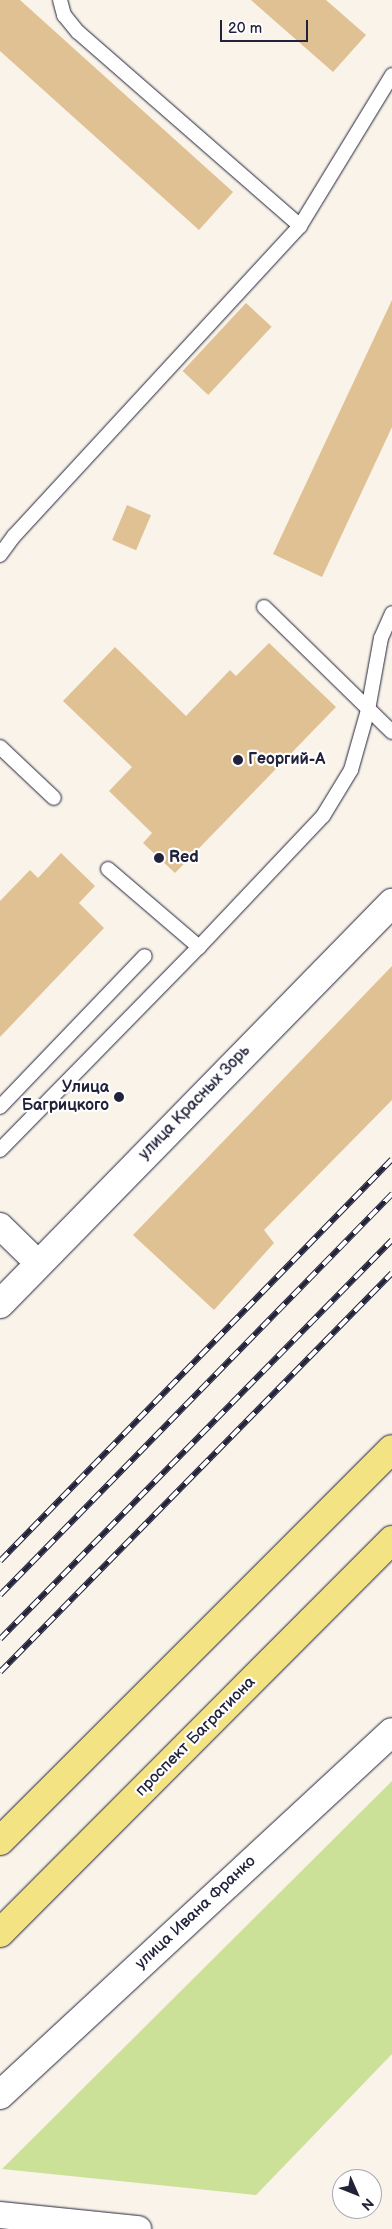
<!DOCTYPE html>
<meta charset="utf-8">
<style>
body{margin:0}
#map{position:relative;width:392px;height:2229px;overflow:hidden;background:#f9f3e9;font-family:"Balsamiq Sans",sans-serif}
div>[style]{position:absolute}
.green>*{inset:0;background:#cbe197}
.building>*{inset:0;background:#e0c193;transform-origin:0 0}
.roads{filter:drop-shadow(0 0 1px #22223b) drop-shadow(0 0 1px #22223b)}
.lane>*{height:14px;margin:-7px;padding:0 7px;transform-origin:7px;border-radius:7px;background:#fff}
.street>*{height:26px;margin:-13px;padding:0 13px;transform-origin:13px;border-radius:13px;background:#fff}
.secondary>*{height:28px;margin:-14px;padding:0 14px;transform-origin:14px;border-radius:14px;background:#fff}
.primary>*{height:28px;margin:-14px;padding:0 14px;transform-origin:14px;border-radius:14px;background:#f4e382}
.rail>*{height:5.5px;margin-top:-2.75px;transform-origin:0;background:repeating-linear-gradient(90deg,#fff 0 11px,#22223b 0 22px);box-sizing:border-box;border-block:1px solid #22223b}
.dots>*{width:14px;height:14px;translate:-50% -50%;box-sizing:border-box;border:2px solid #fff;border-radius:50%}
span{translate:-50% -50%;white-space:nowrap;text-align:center;line-height:1.15;-webkit-text-stroke:4.5px #fff;paint-order:stroke}
.poi-label{font-size:16px;color:#22223b;font-weight:700}
.left{translate:0 -50%;text-align:left}
.right{translate:-100% -50%;text-align:right}
.street-label{font-size:16px;color:#22223b}
.north{position:absolute;left:332px;top:2169px;width:50px;height:50px;box-sizing:border-box;background:#fff;border:1px solid #a7a7b1;border-radius:50%;rotate:134deg;font-size:14px;font-weight:700;line-height:20px;text-align:center;color:#22223b}
.north::after{content:'';display:block;margin:auto;width:18px;height:22px;background:#22223b;clip-path:polygon(50% 0,100% 100%,50% 72%,0 100%)}
.scale{position:absolute;left:220px;top:20px;width:88px;height:22px;box-sizing:border-box;border:2px solid #22223b;border-top:0;padding-left:6px;font-size:15px;line-height:18px;white-space:nowrap;color:#22223b;-webkit-text-stroke:4px #fff;paint-order:stroke}
</style>
<div id="map">
<div class="green">
<div style="clip-path:polygon(392px 1781px,392px 2054px,256px 2195px,2px 2169px)"></div>
</div>
<div class="building">
<div style="clip-path:polygon(0 0,20px 0,233px 192px,199px 230px,0 51px)"></div>
<div style="clip-path:polygon(251px 0,326px 0,366px 35px,333px 72px)"></div>
<div style="clip-path:polygon(392px 300px,392px 427px,322px 577px,273px 554px)"></div>
<div style="left:246px;top:303px;width:35px;height:93px;rotate:43deg"></div>
<div style="left:127px;top:505px;width:26px;height:38px;rotate:23deg"></div>
<div style="clip-path:polygon(269px 643px,336px 707px,175px 873px,143px 843px,152px 833px,109px 791px,132px 767px,63px 701px,115px 647px,186px 716px,230px 670px,236px 676px)"></div>
<div style="clip-path:polygon(61px 853px,95px 886px,79px 903px,104px 928px,0 1037px,0 901px,30px 870px,38px 878px)"></div>
<div style="clip-path:polygon(392px 966px,392px 1100px,264px 1230px,274px 1243px,214px 1310px,133px 1235px)"></div>
</div>
<div class="roads">
<div class="lane">
<div style="left:60px;top:0;width:16px;rotate:75deg"></div>
<div style="left:64px;top:15px;width:22px;rotate:51deg"></div>
<div style="left:78px;top:32px;width:295px;rotate:41.1deg"></div>
<div style="left:0;top:555px;width:24px;rotate:-54deg"></div>
<div style="left:14px;top:536px;width:422px;rotate:-47.3deg"></div>
<div style="left:300px;top:226px;width:177px;rotate:-58.6deg"></div>
<div style="left:264px;top:607px;width:179px;rotate:44.3deg"></div>
<div style="left:0;top:747px;width:74px;rotate:43.4deg"></div>
<div style="left:108px;top:869px;width:120px;rotate:40.6deg"></div>
<div style="left:0;top:1107px;width:209px;rotate:-46.2deg"></div>
<div style="left:0;top:1150px;width:284px;rotate:-45.6deg"></div>
<div style="left:199px;top:947px;width:180px;rotate:-46.6deg"></div>
<div style="left:323px;top:816px;width:54px;rotate:-58.7deg"></div>
<div style="left:351px;top:770px;width:62px;rotate:-74.2deg"></div>
<div style="left:368px;top:710px;width:73px;rotate:-79.8deg"></div>
<div style="left:381px;top:638px;width:27px;rotate:-66deg"></div>
</div>
<div class="street">
<div style="left:0;top:1226px;width:54px;rotate:44.3deg"></div>
<div style="left:0;top:2215px;width:139px;rotate:5.8deg"></div>
</div>
<div class="secondary">
<div style="left:0;top:1304px;width:561px;rotate:-45.65deg"></div>
<div style="left:0;top:2095px;width:534px;rotate:-42.8deg"></div>
</div>
<div class="primary">
<div style="left:0;top:1841px;width:554px;rotate:-45deg"></div>
<div style="left:0;top:1933px;width:555px;rotate:-45.07deg"></div>
</div>
</div>
<div class="rail">
<div style="left:0;top:1561px;width:561px;rotate:-45.72deg"></div>
<div style="left:0;top:1595px;width:561px;rotate:-45.65deg"></div>
<div style="left:0;top:1639px;width:559px;rotate:-45.51deg"></div>
<div style="left:0;top:1672px;width:559px;rotate:-45.51deg"></div>
</div>
<div class="dots">
<div style="left:238px;top:760px;background:#22223b"></div>
<div style="left:159px;top:858px;background:#22223b"></div>
<div style="left:119px;top:1097px;background:#22223b"></div>
</div>
<div class="poi-label">
<span class="left" style="left:248px;top:760px">Георгий-А</span>
<span class="left" style="left:169px;top:858px">Red</span>
<span class="right" style="left:109px;top:1097px">Улица<br>Багрицкого</span>
</div>
<div class="street-label">
<span style="left:195px;top:1103px;rotate:-46deg">улица Красных Зорь</span>
<span style="left:196px;top:1737px;rotate:-45deg">проспект Багратиона</span>
<span style="left:196px;top:1913px;rotate:-43deg">улица Ивана Франко</span>
</div>
<div class="north">N</div>
<div class="scale">20 m</div>
</div>
